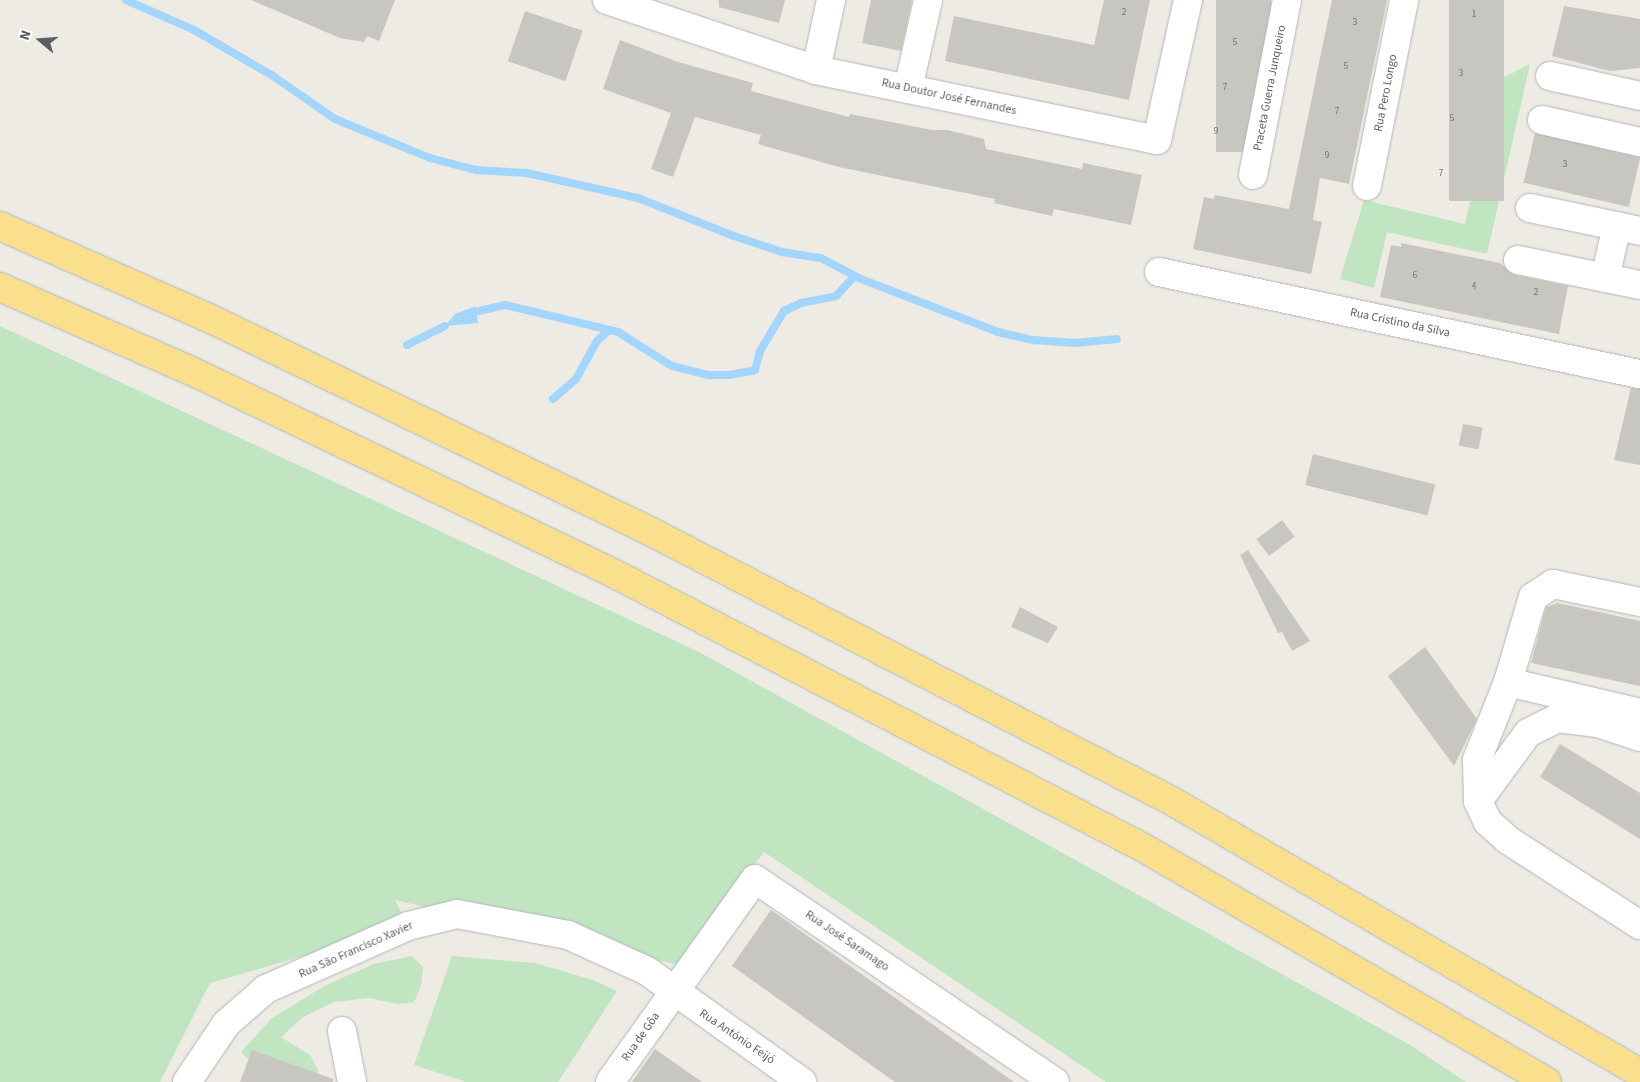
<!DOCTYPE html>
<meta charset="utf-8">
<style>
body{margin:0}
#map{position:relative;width:1640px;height:1082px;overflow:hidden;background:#edebe3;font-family:"Source Sans 3",sans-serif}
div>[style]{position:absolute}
.green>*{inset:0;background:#c0e5c0}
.water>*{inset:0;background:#a3d5fd}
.stream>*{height:8px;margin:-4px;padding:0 4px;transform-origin:4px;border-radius:4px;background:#a3d5fd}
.building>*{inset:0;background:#c8c6c0;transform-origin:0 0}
.roads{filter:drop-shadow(0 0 1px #b3b5ba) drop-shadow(0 0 1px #b3b5ba)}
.minor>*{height:28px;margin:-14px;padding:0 14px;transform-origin:14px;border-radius:14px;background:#fff}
.highway>*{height:28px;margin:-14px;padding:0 14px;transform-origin:14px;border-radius:14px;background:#fadf8d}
span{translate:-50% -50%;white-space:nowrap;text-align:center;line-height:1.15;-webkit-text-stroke:4px #fff;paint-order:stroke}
.number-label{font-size:10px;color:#76797a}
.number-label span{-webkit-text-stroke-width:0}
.street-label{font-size:12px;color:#5b5f63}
.north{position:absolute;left:15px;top:15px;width:50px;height:50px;-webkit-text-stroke:4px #fff;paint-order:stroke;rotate:288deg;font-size:14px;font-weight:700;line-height:20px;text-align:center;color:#5b5f63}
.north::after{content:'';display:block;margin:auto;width:18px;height:22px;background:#5b5f63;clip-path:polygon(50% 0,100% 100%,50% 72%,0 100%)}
</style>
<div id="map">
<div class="green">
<div style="clip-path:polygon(1530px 64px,1487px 254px,1387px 232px,1374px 288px,1340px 279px,1364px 200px,1465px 224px,1497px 81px)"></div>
<div style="clip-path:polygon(0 326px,699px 652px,1410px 1045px,1466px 1082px,1106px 1082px,764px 852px,679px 965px,395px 900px,408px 926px,210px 983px,160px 1082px,0 1082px)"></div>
<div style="clip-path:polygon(412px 956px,423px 967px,421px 986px,414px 1002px,398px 1004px,369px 998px,334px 1002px,303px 1017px,281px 1037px,310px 1055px,318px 1070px,317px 1079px,255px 1066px,241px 1052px,272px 1018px,326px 985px,374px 964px)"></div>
<div style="clip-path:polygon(452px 956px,535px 963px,593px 980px,617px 991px,558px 1082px,466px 1082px,414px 1065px)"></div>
</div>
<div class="water">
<div style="clip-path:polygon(476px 306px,478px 323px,445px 326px,455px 314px)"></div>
</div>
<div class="stream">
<div style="left:126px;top:0;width:74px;rotate:23.8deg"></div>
<div style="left:194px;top:30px;width:91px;rotate:30.2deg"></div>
<div style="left:273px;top:76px;width:75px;rotate:34.7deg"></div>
<div style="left:335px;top:119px;width:103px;rotate:22.3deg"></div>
<div style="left:430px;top:158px;width:48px;rotate:14.6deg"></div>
<div style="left:476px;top:170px;width:51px;rotate:3.4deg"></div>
<div style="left:527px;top:173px;width:114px;rotate:12.7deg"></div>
<div style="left:638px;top:198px;width:103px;rotate:21.6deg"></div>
<div style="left:734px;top:236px;width:51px;rotate:18.4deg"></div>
<div style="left:782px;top:252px;width:39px;rotate:9deg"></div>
<div style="left:821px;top:258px;width:45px;rotate:27.7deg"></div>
<div style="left:861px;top:279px;width:147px;rotate:21.1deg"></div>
<div style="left:998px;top:332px;width:37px;rotate:13deg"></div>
<div style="left:1034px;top:340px;width:41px;rotate:4.2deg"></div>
<div style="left:1075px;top:343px;width:42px;rotate:-5.4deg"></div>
<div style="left:479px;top:311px;width:27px;rotate:-13deg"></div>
<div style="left:505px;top:305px;width:116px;rotate:13.4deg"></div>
<div style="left:618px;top:332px;width:64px;rotate:32.2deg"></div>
<div style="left:672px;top:366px;width:38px;rotate:14deg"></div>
<div style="left:709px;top:375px;width:21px"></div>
<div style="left:730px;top:375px;width:25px;rotate:-11deg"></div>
<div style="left:755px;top:370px;width:20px;rotate:-75deg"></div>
<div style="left:760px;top:351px;width:47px;rotate:-59deg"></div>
<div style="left:784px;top:311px;width:19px;rotate:-25deg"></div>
<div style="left:801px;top:303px;width:36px;rotate:-11deg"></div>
<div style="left:836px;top:296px;width:23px;rotate:-47deg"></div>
<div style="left:407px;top:345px;width:42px;rotate:-26.6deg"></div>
<div style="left:553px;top:399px;width:30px;rotate:-41deg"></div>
<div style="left:576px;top:379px;width:43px;rotate:-61.1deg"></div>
<div style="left:597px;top:341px;width:15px;rotate:-42deg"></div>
</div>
<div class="building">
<div style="clip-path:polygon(251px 0,395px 0,379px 41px,367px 36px,364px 42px,340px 38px)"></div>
<div style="clip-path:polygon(719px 0,785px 0,779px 23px,719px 7px)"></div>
<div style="clip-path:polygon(871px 0,912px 0,901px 51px,862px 43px)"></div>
<div style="clip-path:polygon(1104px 0,1150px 0,1129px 100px,945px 61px,954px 16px,1094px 45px)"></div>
<div style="left:1216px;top:0;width:55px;height:152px"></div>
<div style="clip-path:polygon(1332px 0,1387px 0,1349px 184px,1320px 178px,1313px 220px,1322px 222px,1311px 274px,1193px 249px,1204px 197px,1214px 199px,1215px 195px,1289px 209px)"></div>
<div style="left:1449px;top:0;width:55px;height:201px"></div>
<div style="clip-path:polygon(1564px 6px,1640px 19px,1640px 68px,1610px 71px,1552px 56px)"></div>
<div style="left:525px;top:11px;width:61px;height:53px;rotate:19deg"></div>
<div style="clip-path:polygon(620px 40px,678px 62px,753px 83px,751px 91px,849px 117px,850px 114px,932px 130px,947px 130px,984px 139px,986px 149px,1082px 169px,1083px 163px,1142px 175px,1131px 225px,1054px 209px,1052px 216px,994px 203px,995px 199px,839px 167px,758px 144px,761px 135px,695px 117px,673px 177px,651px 169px,671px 113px,603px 89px)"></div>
<div style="left:1535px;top:133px;width:108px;height:51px;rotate:13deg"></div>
<div style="clip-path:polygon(1401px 243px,1500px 263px,1515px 275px,1568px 286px,1559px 334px,1380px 297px,1391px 245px,1401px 247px)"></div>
<div style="clip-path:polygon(1631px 388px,1640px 389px,1640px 465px,1614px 460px)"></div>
<div style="left:1463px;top:424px;width:20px;height:22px;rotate:11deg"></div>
<div style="left:1313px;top:454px;width:126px;height:32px;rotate:14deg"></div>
<div style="left:1282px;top:520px;width:21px;height:32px;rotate:53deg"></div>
<div style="clip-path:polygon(1248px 550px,1310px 641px,1292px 651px,1282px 632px,1278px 633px,1240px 555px)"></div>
<div style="clip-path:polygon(1558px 603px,1640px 621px,1640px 686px,1531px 663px,1546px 607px)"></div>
<div style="clip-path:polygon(1020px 607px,1058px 627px,1048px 643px,1011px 627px)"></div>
<div style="clip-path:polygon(1425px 647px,1477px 719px,1454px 766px,1388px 676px)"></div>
<div style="clip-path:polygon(1560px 744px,1640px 793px,1640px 839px,1540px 777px)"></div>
<div style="clip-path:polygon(771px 910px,1014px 1082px,895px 1082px,732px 966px)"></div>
<div style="clip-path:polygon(655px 1049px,702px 1082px,632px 1082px)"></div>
<div style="clip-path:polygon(252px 1050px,333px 1079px,333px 1082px,240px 1082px)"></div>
</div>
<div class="roads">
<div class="minor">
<div style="left:607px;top:0;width:220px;rotate:18.5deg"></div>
<div style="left:816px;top:70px;width:348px;rotate:11.6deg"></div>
<div style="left:1157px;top:140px;width:143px;rotate:-77.5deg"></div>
<div style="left:816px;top:70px;width:72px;rotate:-77.9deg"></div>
<div style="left:1550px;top:76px;width:92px;rotate:12.5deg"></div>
<div style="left:908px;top:89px;width:91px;rotate:-77.3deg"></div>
<div style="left:1542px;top:120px;width:100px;rotate:12.7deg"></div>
<div style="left:1253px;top:175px;width:178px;rotate:-79deg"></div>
<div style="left:1367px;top:186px;width:190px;rotate:-78.7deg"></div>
<div style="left:1530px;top:208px;width:112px;rotate:11.8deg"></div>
<div style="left:1518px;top:260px;width:125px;rotate:11.6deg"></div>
<div style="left:1159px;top:272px;width:492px;rotate:12deg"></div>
<div style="left:1605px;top:278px;width:53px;rotate:-77deg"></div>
<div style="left:1640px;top:602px;width:89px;rotate:-168.3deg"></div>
<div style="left:1553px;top:584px;width:24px;rotate:147deg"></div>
<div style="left:1533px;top:597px;width:89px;rotate:106.4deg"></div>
<div style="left:1508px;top:682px;width:84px;rotate:111.7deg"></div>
<div style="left:1477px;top:760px;width:41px;rotate:88.6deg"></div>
<div style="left:1478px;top:801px;width:23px;rotate:65deg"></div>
<div style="left:1488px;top:822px;width:27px;rotate:42deg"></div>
<div style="left:1508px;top:840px;width:157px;rotate:32.8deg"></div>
<div style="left:1508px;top:682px;width:136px;rotate:13.2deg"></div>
<div style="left:1478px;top:801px;width:84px;rotate:-53.7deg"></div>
<div style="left:1528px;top:733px;width:33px;rotate:-27deg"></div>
<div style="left:1557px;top:718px;width:41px;rotate:7deg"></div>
<div style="left:1598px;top:723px;width:44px;rotate:18.4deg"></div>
<div style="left:342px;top:1031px;width:52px;rotate:78.9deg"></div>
<div style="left:187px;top:1082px;width:70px;rotate:-56.1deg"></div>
<div style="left:226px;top:1024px;width:53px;rotate:-41.2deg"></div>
<div style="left:266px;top:989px;width:155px;rotate:-23.9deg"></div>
<div style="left:408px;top:926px;width:50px;rotate:-13.8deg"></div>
<div style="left:457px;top:914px;width:113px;rotate:10.7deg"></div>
<div style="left:568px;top:935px;width:87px;rotate:24.5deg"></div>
<div style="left:647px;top:971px;width:191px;rotate:35.6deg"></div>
<div style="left:610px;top:1082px;width:249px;rotate:-54.5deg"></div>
<div style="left:755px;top:879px;width:362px;rotate:34.1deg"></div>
</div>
<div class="highway">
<div style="left:0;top:226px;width:228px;rotate:23.8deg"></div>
<div style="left:209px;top:318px;width:474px;rotate:25.8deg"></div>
<div style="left:636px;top:524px;width:601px;rotate:27.33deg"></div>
<div style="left:1170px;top:800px;width:544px;rotate:30.15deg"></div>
<div style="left:0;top:287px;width:204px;rotate:23.7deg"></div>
<div style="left:187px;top:369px;width:472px;rotate:25.6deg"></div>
<div style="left:613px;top:573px;width:596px;rotate:27.38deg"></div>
<div style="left:1142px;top:847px;width:468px;rotate:30.1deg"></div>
</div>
</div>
<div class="number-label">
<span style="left:1124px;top:13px">2</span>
<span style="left:1474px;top:15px">1</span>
<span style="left:1355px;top:23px">3</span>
<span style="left:1235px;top:43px">5</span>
<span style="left:1346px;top:67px">5</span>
<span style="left:1461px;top:74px">3</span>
<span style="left:1225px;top:88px">7</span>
<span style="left:1337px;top:112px">7</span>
<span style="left:1452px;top:119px">5</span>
<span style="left:1216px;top:132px">9</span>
<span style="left:1327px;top:156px">9</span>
<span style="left:1565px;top:165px">3</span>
<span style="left:1441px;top:174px">7</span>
<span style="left:1415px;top:276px">6</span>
<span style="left:1474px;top:287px">4</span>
<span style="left:1536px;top:293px">2</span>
</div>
<div class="street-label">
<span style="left:1270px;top:88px;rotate:-79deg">Praceta Guerra Junqueiro</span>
<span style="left:1386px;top:93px;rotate:-79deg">Rua Pero Longo</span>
<span style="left:949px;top:97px;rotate:12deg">Rua Doutor José Fernandes</span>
<span style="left:1400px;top:323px;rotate:12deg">Rua Cristino da Silva</span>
<span style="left:847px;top:941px;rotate:34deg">Rua José Saramago</span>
<span style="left:356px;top:950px;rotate:-24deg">Rua São Francisco Xavier</span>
<span style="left:641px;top:1037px;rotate:-55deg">Rua de Gôa</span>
<span style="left:737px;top:1037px;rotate:34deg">Rua António Feijó</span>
</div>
<div class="north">N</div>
</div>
